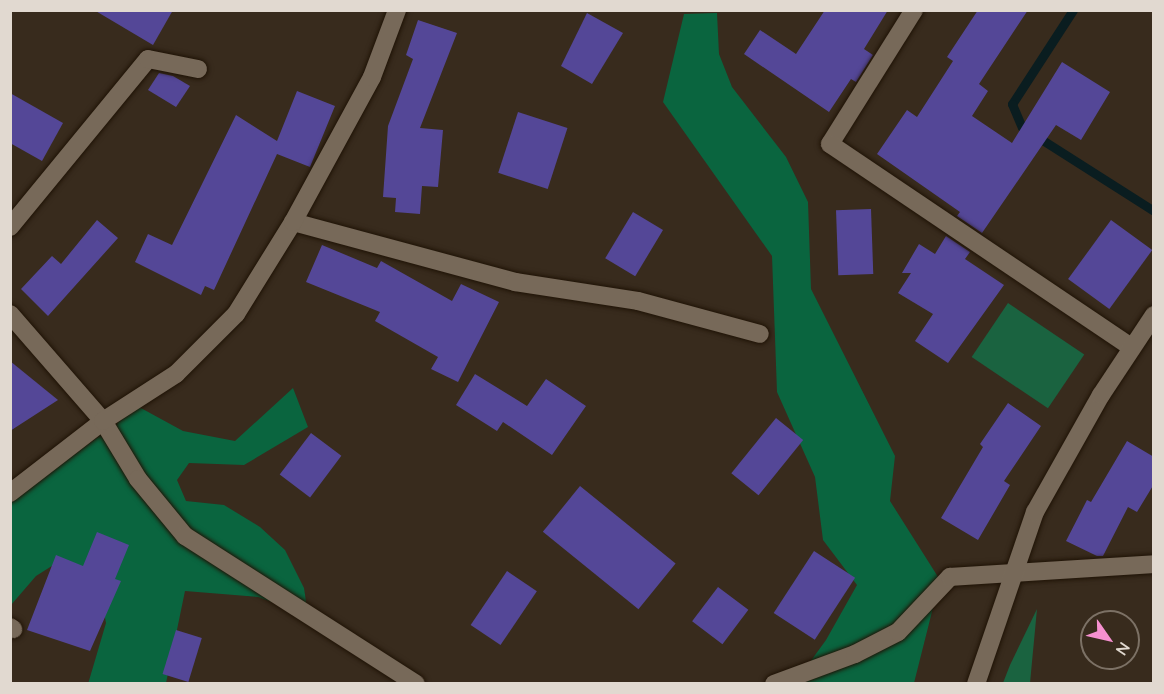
<!DOCTYPE html>
<style>
body{margin:0}
#map{position:relative;width:1164px;height:694px;overflow:hidden;background:#382b1d;font-family:Quicksand,sans-serif}
div>[style]{position:absolute}
.green>*{inset:0;background:#1a6340;transform-origin:0 0}
.forest>*{inset:0;background:#0a653f}
.stream>*{height:9px;margin:-4.5px;padding:0 4.5px;transform-origin:4.5px;border-radius:4.5px;background:#0a1d20}
.building>*{inset:0;background:#544797;transform-origin:0 0}
.roads{filter:drop-shadow(0 0 2px #1f1306) drop-shadow(0 0 2px #1f1306)}
.minor>*{height:18px;margin:-9px;padding:0 9px;transform-origin:9px;border-radius:9px;background:#776959}
span{translate:-50% -50%;white-space:nowrap;text-align:center;line-height:1.15;-webkit-text-stroke:5px #382b1d;paint-order:stroke}
.frame{position:absolute;inset:0;border:12px solid #e1d9d0;pointer-events:none}
.north{position:absolute;left:1080px;top:610px;width:60px;height:60px;box-sizing:border-box;background:#382b1d;border:2px solid #7c7165;border-radius:50%;rotate:124deg;font-size:16px;font-weight:700;line-height:24px;text-align:center;color:#e1d9d0}
.north::after{content:'';display:block;margin:auto;width:21px;height:27px;background:#f690d0;clip-path:polygon(50% 0,100% 100%,50% 72%,0 100%)}
</style>
<div id="map">
<div class="green">
<div style="left:1008px;top:303px;width:92px;height:65px;rotate:34deg"></div>
<div style="clip-path:polygon(1037px 609px,1030px 683px,1003px 683px,1010px 665px)"></div>
</div>
<div class="forest">
<div style="clip-path:polygon(717px 13px,719px 54px,732px 87px,786px 157px,808px 202px,811px 289px,895px 456px,890px 501px,940px 580px,914px 683px,788px 683px,802px 673px,826px 640px,857px 585px,823px 540px,815px 477px,777px 392px,772px 256px,663px 102px,684px 14px)"></div>
<div style="clip-path:polygon(293px 388px,308px 427px,244px 465px,189px 463px,177px 480px,186px 501px,224px 505px,260px 527px,285px 550px,304px 588px,308px 615px,258px 597px,185px 591px,166px 683px,88px 684px,106px 623px,100px 591px,55px 564px,36px 576px,11px 605px,11px 501px,139px 407px,183px 431px,235px 441px)"></div>
</div>
<div class="stream">
<div style="left:1073px;top:10px;width:112px;rotate:123deg"></div>
<div style="left:1012px;top:104px;width:25px;rotate:67deg"></div>
<div style="left:1022px;top:127px;width:156px;rotate:32.5deg"></div>
</div>
<div class="building">
<div style="clip-path:polygon(94px 10px,173px 10px,153px 45px)"></div>
<div style="clip-path:polygon(825px 10px,888px 10px,864px 49px,873px 55px,856px 82px,851px 79px,829px 112px,744px 54px,760px 30px,796px 54px)"></div>
<div style="clip-path:polygon(978px 10px,1028px 10px,979px 84px,988px 91px,972px 116px,1012px 143px,1062px 62px,1110px 92px,1081px 140px,1056px 125px,982px 233px,957px 216px,960px 212px,877px 154px,907px 110px,917px 117px,953px 61px,947px 57px)"></div>
<div style="clip-path:polygon(587px 13px,623px 33px,592px 84px,561px 66px)"></div>
<div style="clip-path:polygon(418px 20px,457px 33px,420px 128px,443px 130px,438px 187px,422px 186px,420px 214px,395px 212px,396px 198px,383px 197px,388px 126px,413px 59px,406px 55px)"></div>
<div style="clip-path:polygon(159px 73px,173px 76px,190px 86px,176px 107px,148px 90px)"></div>
<div style="clip-path:polygon(297px 91px,335px 106px,310px 167px,277px 154px,214px 290px,205px 286px,201px 295px,135px 262px,148px 234px,172px 245px,236px 115px,277px 141px)"></div>
<div style="clip-path:polygon(10px 93px,63px 123px,42px 161px,10px 143px)"></div>
<div style="left:518px;top:112px;width:52px;height:64px;rotate:18deg"></div>
<div style="left:871px;top:209px;width:65px;height:35px;rotate:88deg"></div>
<div style="left:633px;top:212px;width:35px;height:54px;rotate:31deg"></div>
<div style="clip-path:polygon(97px 220px,118px 238px,48px 316px,21px 289px,52px 256px,61px 264px)"></div>
<div style="left:1111px;top:220px;width:51px;height:73px;rotate:36deg"></div>
<div style="clip-path:polygon(946px 236px,970px 252px,965px 259px,1004px 285px,948px 363px,915px 341px,933px 314px,898px 293px,911px 273px,902px 273px,919px 244px,935px 254px)"></div>
<div style="clip-path:polygon(322px 245px,377px 268px,381px 261px,452px 301px,461px 284px,499px 302px,458px 382px,431px 369px,438px 357px,375px 321px,380px 312px,306px 282px)"></div>
<div style="clip-path:polygon(10px 361px,58px 400px,10px 431px)"></div>
<div style="clip-path:polygon(475px 374px,527px 406px,546px 379px,586px 406px,552px 455px,503px 422px,497px 431px,456px 405px)"></div>
<div style="clip-path:polygon(1008px 403px,1041px 426px,1004px 481px,1010px 485px,978px 540px,941px 518px,983px 447px,980px 444px)"></div>
<div style="left:776px;top:418px;width:35px;height:71px;rotate:39deg"></div>
<div style="left:311px;top:433px;width:38px;height:52px;rotate:37deg"></div>
<div style="clip-path:polygon(1127px 441px,1154px 457px,1154px 484px,1137px 512px,1128px 507px,1103px 556px,1097px 556px,1066px 541px,1087px 500px,1091px 502px)"></div>
<div style="left:580px;top:486px;width:123px;height:59px;rotate:39deg"></div>
<div style="clip-path:polygon(97px 532px,129px 545px,115px 579px,121px 581px,90px 651px,27px 630px,56px 555px,83px 566px)"></div>
<div style="left:814px;top:551px;width:49px;height:74px;rotate:33deg"></div>
<div style="left:507px;top:571px;width:36px;height:65px;rotate:34deg"></div>
<div style="left:718px;top:587px;width:38px;height:43px;rotate:37deg"></div>
<div style="left:176px;top:630px;width:27px;height:46px;rotate:17deg"></div>
</div>
<div class="roads">
<div class="minor">
<div style="left:914px;top:10px;width:158px;rotate:122.1deg"></div>
<div style="left:830px;top:144px;width:364px;rotate:34deg"></div>
<div style="left:293px;top:222px;width:230px;rotate:15.1deg"></div>
<div style="left:515px;top:282px;width:124px;rotate:8.8deg"></div>
<div style="left:638px;top:301px;width:126px;rotate:15.1deg"></div>
<div style="left:10px;top:227px;width:217px;rotate:-50.6deg"></div>
<div style="left:148px;top:59px;width:51px;rotate:11.3deg"></div>
<div style="left:10px;top:314px;width:142px;rotate:49deg"></div>
<div style="left:103px;top:421px;width:68px;rotate:58.9deg"></div>
<div style="left:138px;top:479px;width:74px;rotate:50.5deg"></div>
<div style="left:185px;top:536px;width:274px;rotate:32.6deg"></div>
<div style="left:10px;top:493px;width:118px;rotate:-37.7deg"></div>
<div style="left:103px;top:421px;width:87px;rotate:-32.8deg"></div>
<div style="left:176px;top:374px;width:85px;rotate:-45deg"></div>
<div style="left:236px;top:314px;width:108px;rotate:-58.2deg"></div>
<div style="left:293px;top:222px;width:165px;rotate:-61.4deg"></div>
<div style="left:372px;top:77px;width:72px;rotate:-69.5deg"></div>
<div style="left:10px;top:627px;width:4px;rotate:34deg"></div>
<div style="left:774px;top:684px;width:86px;rotate:-20.3deg"></div>
<div style="left:855px;top:654px;width:48px;rotate:-27.1deg"></div>
<div style="left:898px;top:632px;width:76px;rotate:-46.6deg"></div>
<div style="left:950px;top:577px;width:204px;rotate:-3.6deg"></div>
<div style="left:976px;top:684px;width:182px;rotate:-71.1deg"></div>
<div style="left:1035px;top:512px;width:134px;rotate:-60.6deg"></div>
<div style="left:1101px;top:395px;width:96px;rotate:-56.5deg"></div>
</div>
</div>
<div class="frame"></div>
<div class="north">N</div>
</div>
